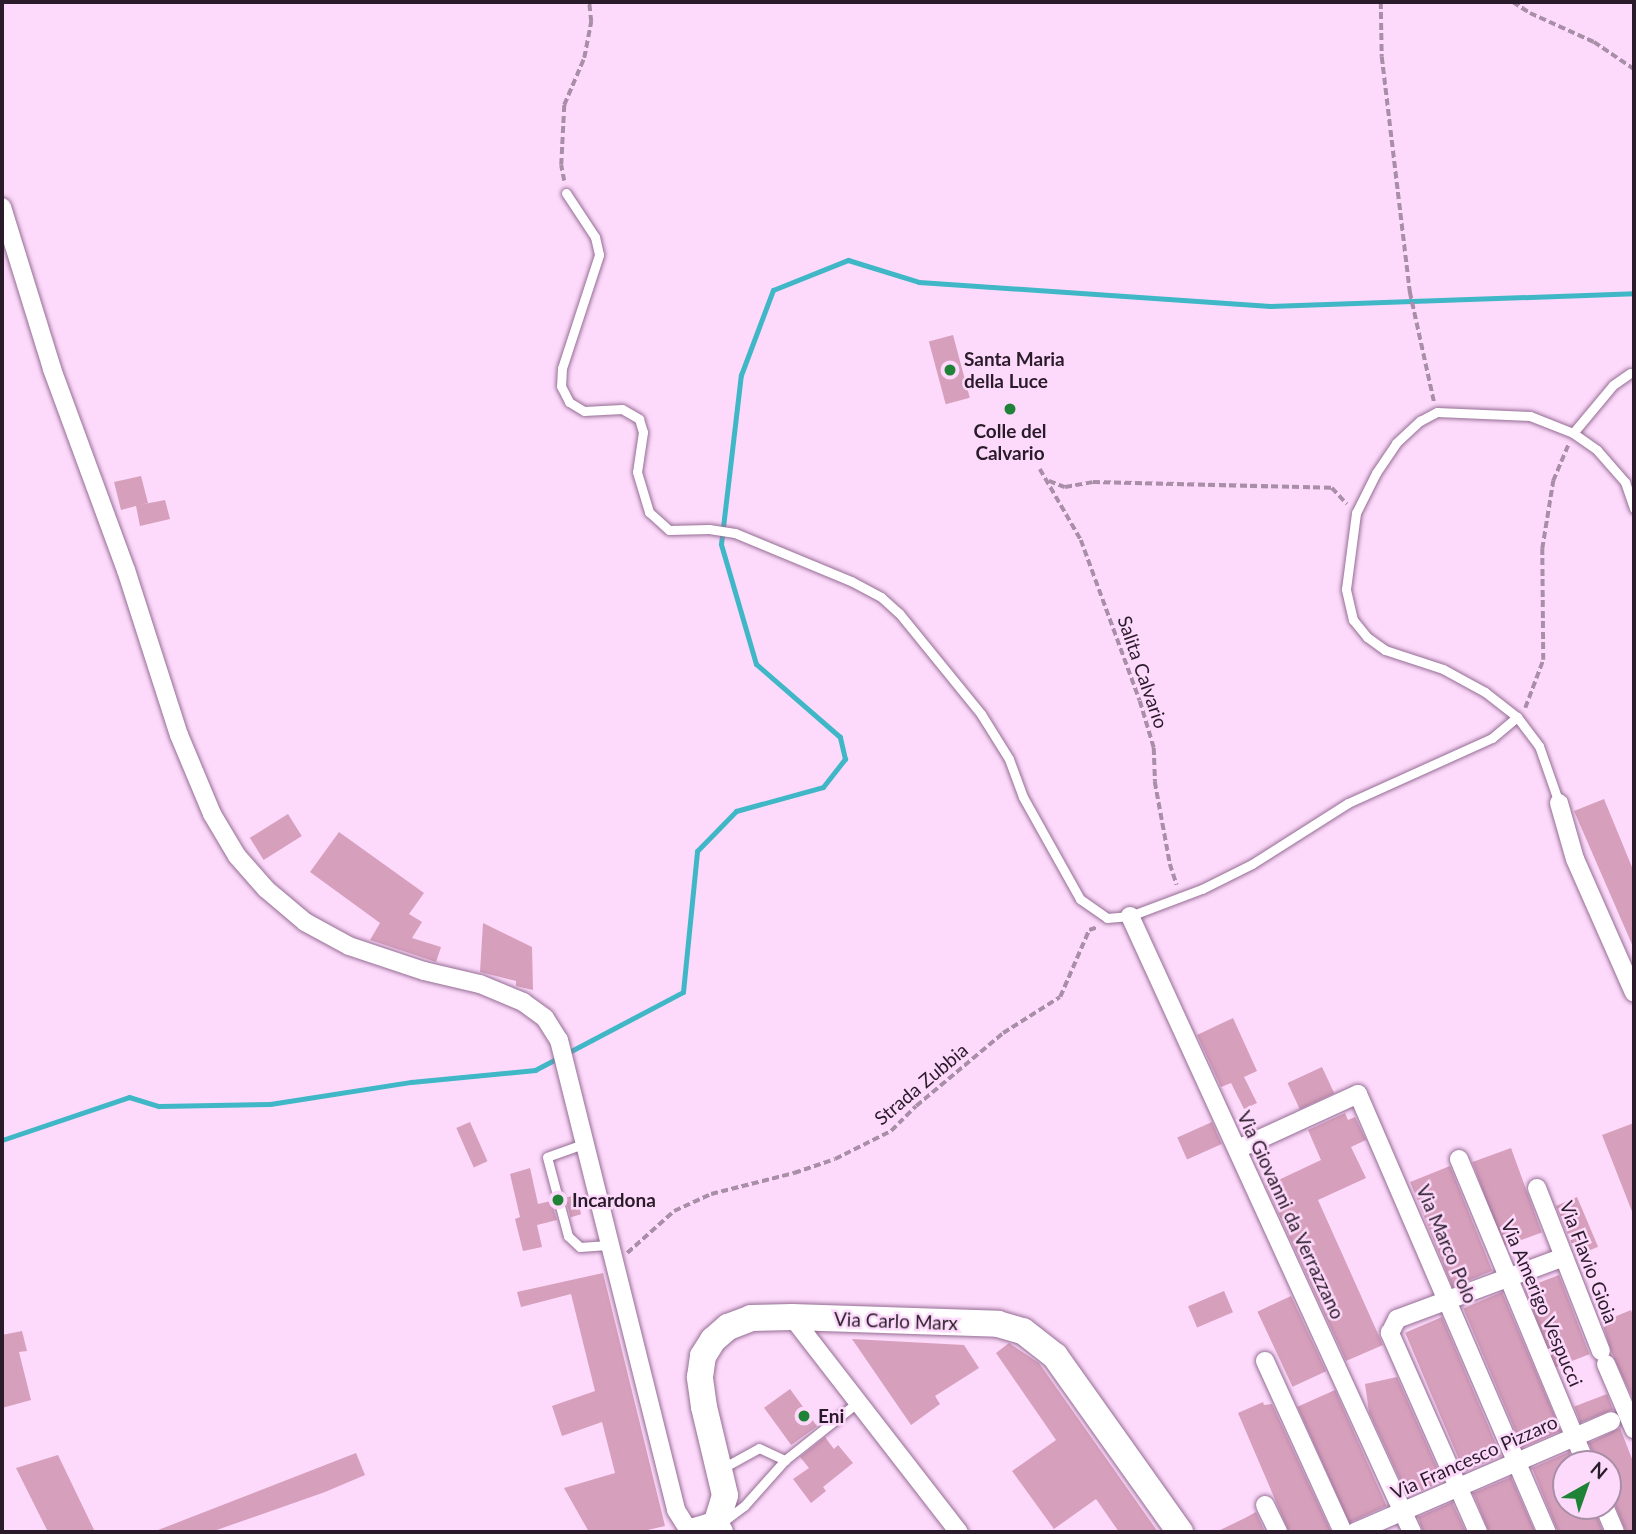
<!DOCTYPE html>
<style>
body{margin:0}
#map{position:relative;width:1636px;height:1534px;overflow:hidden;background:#fddafb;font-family:Lato,sans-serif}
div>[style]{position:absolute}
.stream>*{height:5px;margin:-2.5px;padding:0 2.5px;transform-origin:2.5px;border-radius:2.5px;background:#40b7c6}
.building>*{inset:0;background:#d69fbb;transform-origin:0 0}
.path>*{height:3.5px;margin-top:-1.75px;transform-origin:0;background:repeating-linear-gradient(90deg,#a98ea8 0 7px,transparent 0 10.5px)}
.roads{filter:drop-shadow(0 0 2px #956d94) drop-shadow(0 0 2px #956d94)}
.lane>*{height:9px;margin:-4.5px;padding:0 4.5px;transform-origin:4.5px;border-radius:4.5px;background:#fff}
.street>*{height:18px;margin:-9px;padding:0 9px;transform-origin:9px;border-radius:9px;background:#fff}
.secondary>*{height:26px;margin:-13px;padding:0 13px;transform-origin:13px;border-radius:13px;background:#fff}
.dots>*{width:19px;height:19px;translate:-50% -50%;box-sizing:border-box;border:4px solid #fddafb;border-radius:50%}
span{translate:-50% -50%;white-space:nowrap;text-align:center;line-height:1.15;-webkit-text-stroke:5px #fddafb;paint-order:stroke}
.poi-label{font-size:19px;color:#2a1b2a;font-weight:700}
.left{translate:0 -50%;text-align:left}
.street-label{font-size:19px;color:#2a1b2a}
.frame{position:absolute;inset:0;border:4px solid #2a1b2a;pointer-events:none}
.north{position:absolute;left:1552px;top:1450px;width:70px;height:70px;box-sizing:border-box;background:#fddafb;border:2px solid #a98ea7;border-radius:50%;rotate:40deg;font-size:19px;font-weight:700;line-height:28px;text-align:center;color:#2a1b2a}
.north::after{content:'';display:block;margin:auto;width:24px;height:32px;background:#1e8337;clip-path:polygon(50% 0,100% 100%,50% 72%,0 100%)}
</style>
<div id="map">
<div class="stream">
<div style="left:2px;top:1140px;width:134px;rotate:-18.7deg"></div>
<div style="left:129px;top:1097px;width:31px;rotate:17deg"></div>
<div style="left:159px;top:1106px;width:111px;rotate:-1deg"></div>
<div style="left:270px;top:1104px;width:143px;rotate:-8.9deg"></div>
<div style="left:411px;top:1082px;width:125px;rotate:-5.5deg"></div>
<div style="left:535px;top:1070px;width:167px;rotate:-27.8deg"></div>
<div style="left:683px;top:992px;width:142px;rotate:-84.3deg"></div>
<div style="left:697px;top:851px;width:56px;rotate:-45.7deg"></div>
<div style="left:736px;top:811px;width:90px;rotate:-15.4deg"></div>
<div style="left:823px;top:787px;width:36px;rotate:-52deg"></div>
<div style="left:845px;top:759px;width:23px;rotate:-103deg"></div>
<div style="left:840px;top:737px;width:111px;rotate:-139deg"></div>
<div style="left:756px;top:664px;width:125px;rotate:-106.3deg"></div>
<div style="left:721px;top:544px;width:170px;rotate:-83.3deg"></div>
<div style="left:741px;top:375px;width:91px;rotate:-69.4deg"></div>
<div style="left:773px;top:290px;width:81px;rotate:-21.8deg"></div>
<div style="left:848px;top:260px;width:74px;rotate:17.2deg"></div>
<div style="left:919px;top:282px;width:352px;rotate:3.9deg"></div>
<div style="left:1270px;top:306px;width:364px;rotate:-2deg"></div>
</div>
<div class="building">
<div style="left:953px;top:335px;width:65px;height:25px;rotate:75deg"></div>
<div style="clip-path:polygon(141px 476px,148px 503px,139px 505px,165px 500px,170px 519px,140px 526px,136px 506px,121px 510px,114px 482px)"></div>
<div style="clip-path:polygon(1604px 799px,1634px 872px,1634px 949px,1574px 811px)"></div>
<div style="left:288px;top:814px;width:26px;height:45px;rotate:58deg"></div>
<div style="clip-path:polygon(339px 832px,424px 893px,409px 914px,422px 922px,412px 938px,441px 947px,436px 962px,370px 940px,380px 923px,310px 872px)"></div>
<div style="clip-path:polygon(483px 923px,532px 947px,533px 990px,516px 986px,516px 981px,480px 972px)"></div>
<div style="clip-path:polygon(1233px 1018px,1257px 1071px,1244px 1077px,1257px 1103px,1244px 1109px,1231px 1083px,1221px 1087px,1197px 1035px)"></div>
<div style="left:1322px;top:1067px;width:29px;height:38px;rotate:65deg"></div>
<div style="clip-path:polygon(1345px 1113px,1348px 1120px,1355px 1117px,1366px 1140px,1351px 1147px,1366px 1178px,1318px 1200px,1383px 1345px,1346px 1361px,1266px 1186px,1321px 1160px,1308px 1130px)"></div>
<div style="left:470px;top:1122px;width:43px;height:15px;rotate:66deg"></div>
<div style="left:1212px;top:1122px;width:24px;height:38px;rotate:66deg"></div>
<div style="clip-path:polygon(1634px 1123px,1634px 1214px,1633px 1214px,1602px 1135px)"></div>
<div style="left:1511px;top:1148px;width:90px;height:41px;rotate:70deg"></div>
<div style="left:1450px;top:1166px;width:113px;height:43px;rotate:68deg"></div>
<div style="clip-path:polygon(530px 1168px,538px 1204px,551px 1201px,557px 1220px,537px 1225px,542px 1247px,523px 1251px,515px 1219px,520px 1217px,510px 1174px)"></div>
<div style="left:576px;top:1195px;width:20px;height:11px;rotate:75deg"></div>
<div style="left:1577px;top:1197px;width:54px;height:23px;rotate:67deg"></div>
<div style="clip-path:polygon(603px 1273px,665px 1526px,639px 1532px,589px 1532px,564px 1488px,615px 1473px,602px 1422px,562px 1436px,552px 1406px,595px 1391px,571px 1294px,521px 1307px,517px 1292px)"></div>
<div style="left:1559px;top:1275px;width:85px;height:37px;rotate:69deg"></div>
<div style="left:1224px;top:1291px;width:23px;height:39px;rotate:67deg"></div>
<div style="left:1502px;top:1292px;width:151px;height:42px;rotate:67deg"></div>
<div style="left:1291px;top:1296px;width:83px;height:37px;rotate:65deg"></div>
<div style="clip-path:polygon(1631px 1310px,1634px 1318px,1634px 1401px,1612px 1354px,1602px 1322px)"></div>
<div style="left:1442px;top:1317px;width:151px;height:40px;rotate:67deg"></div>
<div style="clip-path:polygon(22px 1331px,27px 1351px,19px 1352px,31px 1400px,2px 1408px,2px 1335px)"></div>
<div style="clip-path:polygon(852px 1339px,964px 1345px,979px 1368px,935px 1396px,940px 1404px,911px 1425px)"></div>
<div style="clip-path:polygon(1009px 1343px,1039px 1363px,1158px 1532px,1119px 1532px,1096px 1499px,1054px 1529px,1012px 1471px,1056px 1440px,996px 1353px)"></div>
<div style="clip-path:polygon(1397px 1377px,1443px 1481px,1408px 1497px,1369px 1412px,1365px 1384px)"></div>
<div style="left:790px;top:1389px;width:46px;height:32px;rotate:54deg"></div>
<div style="left:1335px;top:1390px;width:127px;height:41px;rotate:66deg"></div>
<div style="left:1607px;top:1394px;width:17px;height:35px;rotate:69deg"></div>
<div style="clip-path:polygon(1263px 1402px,1264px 1405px,1272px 1404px,1331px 1532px,1289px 1532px,1238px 1413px)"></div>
<div style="clip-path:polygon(1620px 1428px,1634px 1464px,1634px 1532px,1626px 1532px,1614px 1502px,1608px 1496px,1608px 1464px,1597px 1464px,1589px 1443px)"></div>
<div style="clip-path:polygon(825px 1437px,834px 1449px,838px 1445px,853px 1463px,823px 1487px,826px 1491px,811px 1503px,793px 1479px,809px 1468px,800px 1457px)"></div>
<div style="clip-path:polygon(1569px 1452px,1574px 1464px,1566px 1464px,1566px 1506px,1593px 1506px,1603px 1532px,1558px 1532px,1532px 1468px)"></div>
<div style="clip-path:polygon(356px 1453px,365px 1475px,325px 1492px,211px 1532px,153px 1532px)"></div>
<div style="clip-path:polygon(58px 1455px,95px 1532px,48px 1532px,16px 1468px)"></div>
<div style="clip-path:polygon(1511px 1477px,1535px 1532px,1489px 1532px,1473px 1493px)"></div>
<div style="clip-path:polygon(1452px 1502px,1466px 1532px,1423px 1532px,1418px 1517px)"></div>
<div style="clip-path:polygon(1256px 1512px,1265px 1532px,1216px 1532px,1245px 1518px)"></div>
</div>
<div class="path">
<div style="left:1381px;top:2px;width:55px;rotate:89deg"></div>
<div style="left:1382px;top:57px;width:237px;rotate:83.2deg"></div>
<div style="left:1410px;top:292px;width:112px;rotate:77.6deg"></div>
<div style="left:1513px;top:2px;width:20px;rotate:33deg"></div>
<div style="left:1530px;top:13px;width:70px;rotate:24.4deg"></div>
<div style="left:1594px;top:42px;width:48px;rotate:34deg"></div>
<div style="left:564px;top:181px;width:16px;rotate:-101deg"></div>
<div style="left:561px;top:165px;width:60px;rotate:-87.1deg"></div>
<div style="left:564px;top:105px;width:51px;rotate:-66.9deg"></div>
<div style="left:584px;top:58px;width:37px;rotate:-79deg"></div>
<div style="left:591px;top:22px;width:20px;rotate:-96deg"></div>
<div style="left:1040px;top:469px;width:82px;rotate:60deg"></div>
<div style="left:1081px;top:540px;width:171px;rotate:69.9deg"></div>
<div style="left:1140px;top:701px;width:49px;rotate:73.4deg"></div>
<div style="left:1154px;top:748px;width:34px;rotate:88deg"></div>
<div style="left:1155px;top:782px;width:83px;rotate:79.6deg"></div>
<div style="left:1170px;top:864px;width:22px;rotate:72deg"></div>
<div style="left:1049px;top:481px;width:17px;rotate:21deg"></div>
<div style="left:1065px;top:487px;width:28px;rotate:-10deg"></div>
<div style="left:1093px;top:482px;width:239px;rotate:1.4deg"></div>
<div style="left:1332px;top:488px;width:22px;rotate:47deg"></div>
<div style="left:1525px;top:708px;width:51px;rotate:-69.4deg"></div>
<div style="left:1543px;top:660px;width:111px;rotate:-90.5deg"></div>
<div style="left:1542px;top:549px;width:69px;rotate:-80.8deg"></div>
<div style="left:1553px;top:481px;width:41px;rotate:-67.2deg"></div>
<div style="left:627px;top:1253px;width:63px;rotate:-41.8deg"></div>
<div style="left:674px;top:1211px;width:41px;rotate:-24.7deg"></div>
<div style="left:711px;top:1194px;width:86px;rotate:-14.2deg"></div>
<div style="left:794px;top:1173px;width:43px;rotate:-18.9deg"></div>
<div style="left:835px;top:1159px;width:63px;rotate:-26.6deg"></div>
<div style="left:891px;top:1131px;width:35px;rotate:-45deg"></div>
<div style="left:916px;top:1106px;width:114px;rotate:-40deg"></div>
<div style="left:1003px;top:1033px;width:67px;rotate:-32.3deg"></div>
<div style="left:1060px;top:997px;width:73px;rotate:-66.6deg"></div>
<div style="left:1089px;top:930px;width:9px;rotate:-18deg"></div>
</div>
<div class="roads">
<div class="lane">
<div style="left:566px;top:193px;width:53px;rotate:56.6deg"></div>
<div style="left:595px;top:237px;width:18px;rotate:77deg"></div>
<div style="left:599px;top:255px;width:119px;rotate:108.1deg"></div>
<div style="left:562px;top:368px;width:18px;rotate:93deg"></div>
<div style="left:561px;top:386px;width:18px;rotate:63deg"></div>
<div style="left:569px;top:402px;width:17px;rotate:31deg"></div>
<div style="left:584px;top:411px;width:38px;rotate:-3deg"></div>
<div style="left:622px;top:409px;width:20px;rotate:30deg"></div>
<div style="left:639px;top:419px;width:14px;rotate:73deg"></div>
<div style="left:643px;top:432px;width:40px;rotate:98.5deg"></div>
<div style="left:637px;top:472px;width:42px;rotate:73.3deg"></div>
<div style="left:649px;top:512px;width:27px;rotate:42deg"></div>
<div style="left:669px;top:530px;width:40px;rotate:-1.4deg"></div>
<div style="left:709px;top:529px;width:26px;rotate:9deg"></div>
<div style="left:735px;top:533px;width:126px;rotate:22.5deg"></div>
<div style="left:851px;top:581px;width:34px;rotate:28deg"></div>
<div style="left:881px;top:597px;width:24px;rotate:42deg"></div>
<div style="left:899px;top:613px;width:130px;rotate:50.9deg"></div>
<div style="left:981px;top:714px;width:53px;rotate:58.1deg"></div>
<div style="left:1009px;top:759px;width:40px;rotate:69.8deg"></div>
<div style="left:1023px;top:797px;width:117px;rotate:60.8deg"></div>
<div style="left:1080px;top:899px;width:33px;rotate:35deg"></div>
<div style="left:1107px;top:918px;width:23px;rotate:-5deg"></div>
<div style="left:1130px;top:916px;width:77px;rotate:-20.6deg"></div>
<div style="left:1202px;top:889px;width:56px;rotate:-26.6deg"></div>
<div style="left:1252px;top:864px;width:114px;rotate:-32.4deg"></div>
<div style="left:1348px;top:803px;width:158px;rotate:-24.3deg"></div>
<div style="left:1492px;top:738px;width:33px;rotate:-40deg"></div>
<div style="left:1573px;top:433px;width:62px;rotate:-50.2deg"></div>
<div style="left:1613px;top:385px;width:21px;rotate:-35deg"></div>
<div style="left:1559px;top:803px;width:60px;rotate:-109.3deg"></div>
<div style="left:1539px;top:746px;width:36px;rotate:-127deg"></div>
<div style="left:1517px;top:717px;width:41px;rotate:-142deg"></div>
<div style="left:1485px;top:692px;width:48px;rotate:-151.3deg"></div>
<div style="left:1443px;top:669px;width:61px;rotate:-161.9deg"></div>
<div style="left:1385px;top:650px;width:22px;rotate:-144deg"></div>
<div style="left:1367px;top:637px;width:22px;rotate:-129deg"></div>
<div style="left:1353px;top:620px;width:32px;rotate:-103deg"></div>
<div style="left:1346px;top:589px;width:77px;rotate:-82.5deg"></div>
<div style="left:1356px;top:513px;width:45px;rotate:-63.4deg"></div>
<div style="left:1376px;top:473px;width:36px;rotate:-56deg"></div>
<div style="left:1396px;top:443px;width:33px;rotate:-43deg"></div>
<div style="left:1420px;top:421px;width:19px;rotate:-28deg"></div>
<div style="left:1437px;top:412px;width:93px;rotate:2.5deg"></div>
<div style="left:1530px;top:416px;width:46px;rotate:21.6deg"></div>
<div style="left:1573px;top:433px;width:29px;rotate:35deg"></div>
<div style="left:1597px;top:450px;width:43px;rotate:48.8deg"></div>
<div style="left:1625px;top:482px;width:28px;rotate:71deg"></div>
<div style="left:586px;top:1143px;width:41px;rotate:160.3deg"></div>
<div style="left:547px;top:1157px;width:82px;rotate:75.1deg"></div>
<div style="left:568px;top:1236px;width:16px;rotate:43deg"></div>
<div style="left:580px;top:1247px;width:31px;rotate:-4deg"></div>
<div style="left:721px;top:1469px;width:43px;rotate:-28.9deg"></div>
<div style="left:759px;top:1448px;width:29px;rotate:25deg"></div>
<div style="left:724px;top:1521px;width:25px;rotate:-37deg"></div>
<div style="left:744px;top:1506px;width:62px;rotate:-48.3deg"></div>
<div style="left:785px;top:1460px;width:93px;rotate:-38.5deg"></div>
</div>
<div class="street">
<div style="left:2px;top:207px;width:170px;rotate:72.8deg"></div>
<div style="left:52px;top:369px;width:214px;rotate:69.8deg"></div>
<div style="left:126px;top:570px;width:173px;rotate:72.2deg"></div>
<div style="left:179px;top:735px;width:86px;rotate:67.3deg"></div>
<div style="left:212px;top:814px;width:49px;rotate:59.2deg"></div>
<div style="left:237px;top:856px;width:44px;rotate:48.7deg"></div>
<div style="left:266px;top:889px;width:51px;rotate:40.2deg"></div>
<div style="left:305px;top:922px;width:50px;rotate:28.6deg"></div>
<div style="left:349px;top:946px;width:79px;rotate:18.4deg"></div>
<div style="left:424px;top:971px;width:57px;rotate:13.1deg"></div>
<div style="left:480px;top:984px;width:47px;rotate:22.7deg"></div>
<div style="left:523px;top:1002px;width:27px;rotate:36deg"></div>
<div style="left:545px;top:1018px;width:26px;rotate:58deg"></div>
<div style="left:559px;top:1040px;width:484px;rotate:76deg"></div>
<div style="left:676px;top:1510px;width:26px;rotate:58deg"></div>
<div style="left:1559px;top:803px;width:58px;rotate:74.1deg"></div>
<div style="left:1575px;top:859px;width:146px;rotate:66.2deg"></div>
<div style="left:1130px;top:916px;width:677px;rotate:65.4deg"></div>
<div style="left:1238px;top:1149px;width:132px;rotate:-24.6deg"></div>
<div style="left:1358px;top:1094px;width:477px;rotate:66.7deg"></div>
<div style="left:1459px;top:1159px;width:330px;rotate:67.4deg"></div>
<div style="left:1537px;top:1188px;width:175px;rotate:68.6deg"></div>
<div style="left:792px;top:1317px;width:272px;rotate:52.2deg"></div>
<div style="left:1265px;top:1361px;width:188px;rotate:65.5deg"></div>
<div style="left:1606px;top:1364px;width:71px;rotate:66.7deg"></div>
<div style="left:1265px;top:1505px;width:30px;rotate:64deg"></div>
<div style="left:1604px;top:1506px;width:28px;rotate:67deg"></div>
<div style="left:1355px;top:1532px;width:279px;rotate:-23.4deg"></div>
<div style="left:1478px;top:1532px;width:218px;rotate:-113.9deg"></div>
<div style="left:1390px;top:1333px;width:16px;rotate:-63deg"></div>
<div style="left:1397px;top:1319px;width:178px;rotate:-20.4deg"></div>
</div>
<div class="secondary">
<div style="left:715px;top:1528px;width:34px;rotate:-73deg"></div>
<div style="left:725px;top:1495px;width:90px;rotate:-103.4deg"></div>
<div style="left:704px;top:1407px;width:30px;rotate:-98deg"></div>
<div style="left:700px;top:1377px;width:21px;rotate:-82deg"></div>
<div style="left:703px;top:1356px;width:19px;rotate:-58deg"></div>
<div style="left:713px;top:1340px;width:20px;rotate:-41deg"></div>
<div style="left:728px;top:1327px;width:25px;rotate:-21deg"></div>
<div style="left:751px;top:1318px;width:41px;rotate:-1.4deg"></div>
<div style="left:792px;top:1317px;width:206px;rotate:1.9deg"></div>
<div style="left:998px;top:1324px;width:26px;rotate:16deg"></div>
<div style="left:1023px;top:1331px;width:41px;rotate:38deg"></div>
<div style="left:1055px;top:1356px;width:216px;rotate:54.6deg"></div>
<div style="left:691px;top:1532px;width:18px;rotate:-16deg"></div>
<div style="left:708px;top:1527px;width:13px;rotate:23deg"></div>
</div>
</div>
<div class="dots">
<div style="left:950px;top:370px;background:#1e8337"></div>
<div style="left:1010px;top:409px;background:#1e8337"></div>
<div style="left:558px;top:1200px;background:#1e8337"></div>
<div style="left:804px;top:1416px;background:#1e8337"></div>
</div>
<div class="poi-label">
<span class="left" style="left:964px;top:370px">Santa Maria<br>della Luce</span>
<span style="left:1010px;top:442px">Colle del<br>Calvario</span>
<span class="left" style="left:572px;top:1200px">Incardona</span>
<span class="left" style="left:818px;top:1416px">Eni</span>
</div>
<div class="street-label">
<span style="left:1143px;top:672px;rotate:71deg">Salita Calvario</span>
<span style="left:921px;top:1084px;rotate:-40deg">Strada Zubbia</span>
<span style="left:1291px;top:1215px;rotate:65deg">Via Giovanni da Verrazzano</span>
<span style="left:1447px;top:1244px;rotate:67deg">Via Marco Polo</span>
<span style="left:1589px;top:1262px;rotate:69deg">Via Flavio Gioia</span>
<span style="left:1542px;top:1303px;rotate:67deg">Via Amerigo Vespucci</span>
<span style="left:896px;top:1321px;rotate:2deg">Via Carlo Marx</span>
<span style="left:1474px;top:1457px;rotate:-24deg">Via Francesco Pizzaro</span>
</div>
<div class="frame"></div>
<div class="north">N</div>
</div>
